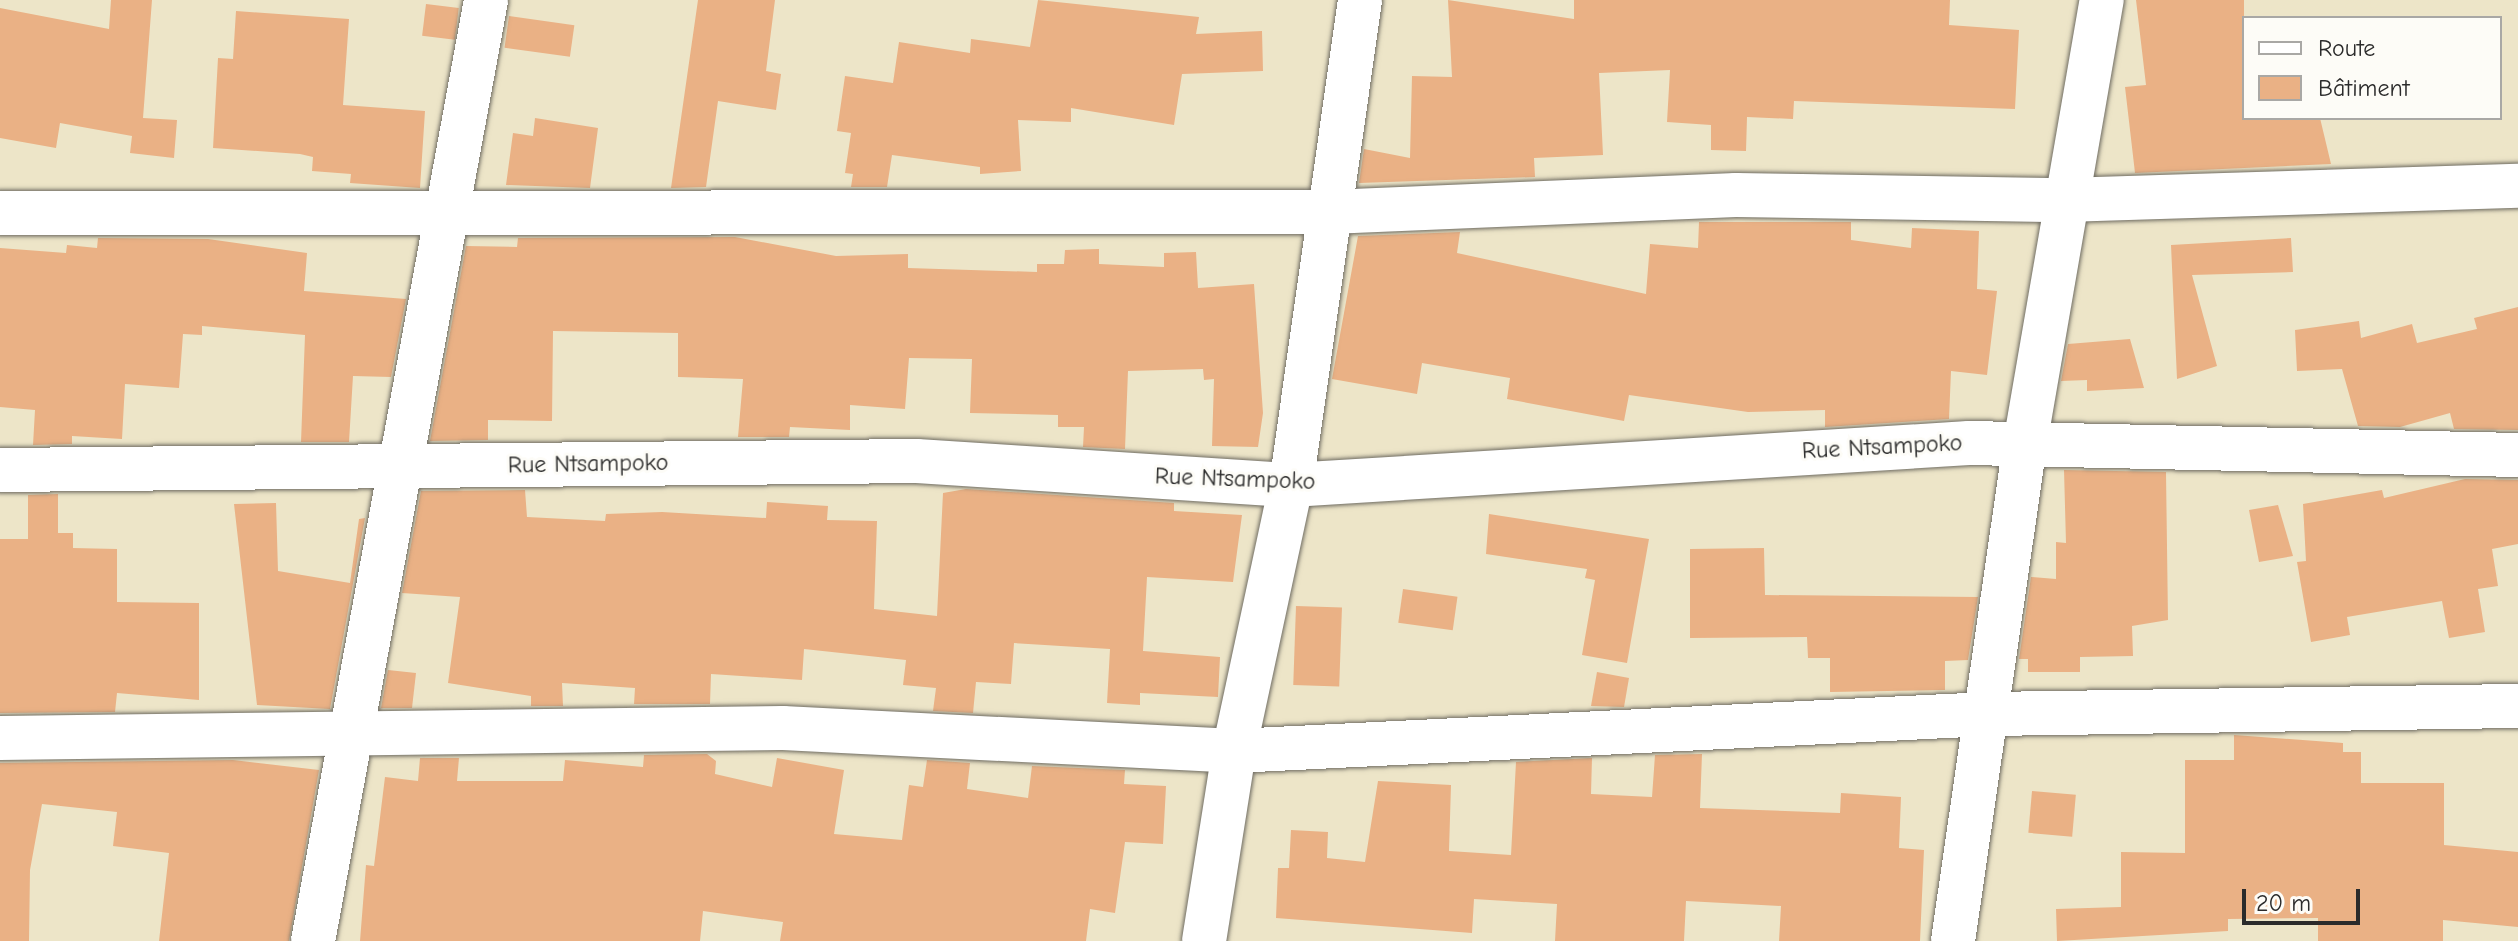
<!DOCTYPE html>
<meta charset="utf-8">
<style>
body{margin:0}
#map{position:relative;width:2518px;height:941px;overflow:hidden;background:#ede5c8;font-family:"Comic Neue",sans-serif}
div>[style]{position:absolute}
.building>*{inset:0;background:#eab185;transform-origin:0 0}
.roads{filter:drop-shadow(0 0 2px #6f6c62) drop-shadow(0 0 2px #6f6c62)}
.minor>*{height:44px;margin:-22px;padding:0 22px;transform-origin:22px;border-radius:22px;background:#fff}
span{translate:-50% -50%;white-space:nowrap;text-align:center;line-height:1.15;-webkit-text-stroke:6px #fdfcf7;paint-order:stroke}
.street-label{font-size:24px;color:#2b2b2b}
.legend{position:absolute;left:2242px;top:16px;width:260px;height:104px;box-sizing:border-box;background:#fdfcf7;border:2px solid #a9a8a5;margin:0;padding:10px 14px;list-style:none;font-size:24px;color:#2b2b2b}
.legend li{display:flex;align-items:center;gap:16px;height:40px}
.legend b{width:40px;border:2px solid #a9a8a5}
.scale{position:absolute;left:2242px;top:889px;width:118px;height:36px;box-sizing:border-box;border:4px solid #2b2b2b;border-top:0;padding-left:10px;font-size:24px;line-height:28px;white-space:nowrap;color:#2b2b2b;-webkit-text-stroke:6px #fdfcf7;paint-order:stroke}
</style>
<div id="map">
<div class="building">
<div style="clip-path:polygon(111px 0,152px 0,143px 118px,177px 120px,174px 158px,130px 153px,132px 136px,60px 123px,56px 148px,0 138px,0 8px,109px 29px)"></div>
<div style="clip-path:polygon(698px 0,775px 0,766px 71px,781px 74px,776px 110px,718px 101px,706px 187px,671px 188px)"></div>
<div style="clip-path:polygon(1038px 0,1199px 17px,1196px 34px,1262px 31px,1263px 71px,1182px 74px,1174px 125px,1071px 108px,1071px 122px,1018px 120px,1021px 171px,980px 174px,980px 167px,892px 155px,887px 187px,851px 187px,853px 174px,845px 173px,851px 133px,837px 131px,845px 76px,893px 83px,899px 42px,970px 53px,971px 39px,1030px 47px)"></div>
<div style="clip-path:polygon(1448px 0,1574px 19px,1574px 0,1950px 0,1949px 25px,2019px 30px,2015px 109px,1794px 101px,1793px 119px,1747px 117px,1746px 151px,1711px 150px,1711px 125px,1667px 122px,1670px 70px,1599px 73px,1603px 155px,1534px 158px,1535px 177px,1359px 183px,1364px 149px,1410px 158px,1412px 76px,1452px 77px)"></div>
<div style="clip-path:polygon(2136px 0,2244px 0,2244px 118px,2320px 118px,2331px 164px,2135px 173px,2125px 87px,2146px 85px)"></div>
<div style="left:426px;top:4px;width:33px;height:32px;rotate:7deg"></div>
<div style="clip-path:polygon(236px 11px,349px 19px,343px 105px,425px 111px,420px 188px,350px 183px,351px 174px,312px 171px,313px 157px,300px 154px,213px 148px,218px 58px,233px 59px)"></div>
<div style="left:509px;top:16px;width:66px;height:32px;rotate:8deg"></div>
<div style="clip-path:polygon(535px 118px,598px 128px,590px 188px,506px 185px,513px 133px,533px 136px)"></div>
<div style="clip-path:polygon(1699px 222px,1851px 222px,1851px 240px,1911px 248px,1912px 228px,1979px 231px,1977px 289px,1997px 291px,1987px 375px,1951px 371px,1949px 419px,1825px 427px,1825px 410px,1748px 412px,1629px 395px,1624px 421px,1507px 399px,1510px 378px,1422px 363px,1417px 394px,1332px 379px,1358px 236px,1460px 232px,1457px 253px,1646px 294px,1650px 244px,1698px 248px)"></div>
<div style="clip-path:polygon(735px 237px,836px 256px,908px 254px,908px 268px,1037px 272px,1037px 264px,1064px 264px,1065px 250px,1099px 249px,1099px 264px,1164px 267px,1164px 253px,1196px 252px,1198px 288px,1254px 284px,1263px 413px,1258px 447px,1212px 446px,1214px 379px,1204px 380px,1203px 369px,1128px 371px,1125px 449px,1083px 447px,1084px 427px,1058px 427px,1058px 415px,970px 413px,972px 359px,909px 358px,905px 409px,850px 405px,850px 430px,790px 427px,789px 437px,738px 437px,743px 379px,678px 377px,678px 333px,553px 331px,552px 421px,488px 420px,488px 440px,430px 441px,466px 246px,517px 247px,518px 238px)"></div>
<div style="clip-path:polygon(98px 238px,208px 239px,307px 253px,304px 291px,406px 299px,391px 377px,353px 376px,349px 442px,301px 442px,305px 335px,202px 326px,202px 335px,183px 334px,179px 388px,125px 384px,122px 439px,72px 436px,72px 444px,33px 445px,35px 410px,0 407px,0 248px,66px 253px,67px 245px,97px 248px)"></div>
<div style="clip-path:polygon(2291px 238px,2293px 272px,2192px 275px,2217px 366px,2177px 379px,2171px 245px)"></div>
<div style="clip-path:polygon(2518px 307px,2518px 430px,2454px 429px,2450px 413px,2400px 427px,2358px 426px,2342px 369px,2297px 371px,2295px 330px,2359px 321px,2361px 338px,2412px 324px,2417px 343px,2477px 329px,2474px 318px)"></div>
<div style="clip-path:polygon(2130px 339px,2144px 388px,2087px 391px,2087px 380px,2061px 381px,2068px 344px)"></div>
<div style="clip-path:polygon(2064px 470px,2166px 472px,2168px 620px,2132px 626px,2133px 656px,2080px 657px,2080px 672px,2028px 672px,2028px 659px,2019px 659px,2031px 577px,2056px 579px,2056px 542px,2066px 543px)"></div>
<div style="clip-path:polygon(2465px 479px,2518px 480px,2518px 544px,2492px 549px,2498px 586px,2478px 589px,2485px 632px,2449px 638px,2442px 601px,2347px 617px,2350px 635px,2311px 642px,2297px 562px,2306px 561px,2303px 504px,2382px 490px,2384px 498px)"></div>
<div style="clip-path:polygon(966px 489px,1174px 503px,1174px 511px,1242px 515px,1233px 582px,1147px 577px,1143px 651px,1220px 657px,1218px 697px,1140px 693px,1140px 705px,1107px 703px,1110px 649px,1014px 643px,1011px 684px,976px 682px,973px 713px,933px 711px,936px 688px,903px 685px,906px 660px,804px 649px,802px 680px,711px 674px,710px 704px,634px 704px,635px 688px,562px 683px,563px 706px,531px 706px,531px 696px,448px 683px,460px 597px,402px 593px,421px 491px,525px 490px,527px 517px,605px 521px,606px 514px,662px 512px,766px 518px,767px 502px,828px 506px,827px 520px,877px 521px,874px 609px,937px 616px,943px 493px)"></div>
<div style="clip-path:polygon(58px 494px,58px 533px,73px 533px,73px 548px,117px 549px,117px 602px,199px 603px,199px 700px,117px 693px,115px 712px,0 713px,0 539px,28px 539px,28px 495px)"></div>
<div style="clip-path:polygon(276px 503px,278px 571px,350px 583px,359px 519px,365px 518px,330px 709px,257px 705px,234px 504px)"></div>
<div style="clip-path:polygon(2278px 505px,2293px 556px,2259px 562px,2249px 510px)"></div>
<div style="clip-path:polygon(1489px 514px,1649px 539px,1627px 663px,1582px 655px,1595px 580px,1585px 578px,1587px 569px,1486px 554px)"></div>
<div style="clip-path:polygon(1764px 548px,1765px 595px,1978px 597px,1968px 660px,1945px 661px,1945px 690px,1830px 692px,1830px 658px,1808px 658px,1807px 637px,1690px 638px,1690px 549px)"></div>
<div style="left:1403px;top:589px;width:55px;height:34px;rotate:8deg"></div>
<div style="left:1296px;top:606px;width:46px;height:79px;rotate:2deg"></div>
<div style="clip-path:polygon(388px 670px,416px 673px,412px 708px,381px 708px)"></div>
<div style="clip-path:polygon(1597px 672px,1629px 678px,1624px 707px,1591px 706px)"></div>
<div style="clip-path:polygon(2234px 735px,2343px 743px,2343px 752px,2361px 752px,2361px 783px,2444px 783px,2444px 845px,2518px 852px,2518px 927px,2443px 920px,2443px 941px,2318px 941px,2318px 918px,2228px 919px,2228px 931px,2057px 941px,2056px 909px,2121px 907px,2121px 852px,2185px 853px,2185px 760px,2234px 760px)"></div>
<div style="clip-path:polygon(707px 754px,716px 761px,715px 774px,772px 787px,777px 758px,844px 770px,834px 834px,902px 840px,909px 785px,923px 787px,927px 760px,970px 763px,967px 789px,1028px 798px,1032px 766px,1125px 770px,1124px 784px,1166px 786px,1163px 844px,1125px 842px,1115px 913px,1090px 909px,1086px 941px,780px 941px,783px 922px,703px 911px,700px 941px,360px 941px,366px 865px,374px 866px,385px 777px,418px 781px,420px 758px,459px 758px,457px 781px,563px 781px,565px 760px,643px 767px,644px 755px)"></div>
<div style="clip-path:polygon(1702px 754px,1700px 808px,1840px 813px,1841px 793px,1901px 797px,1899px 848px,1924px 850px,1920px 941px,1779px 941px,1781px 906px,1686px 901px,1684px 941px,1555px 941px,1557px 904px,1474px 899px,1472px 933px,1276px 918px,1278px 868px,1289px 868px,1291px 830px,1328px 832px,1327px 858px,1365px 862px,1378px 781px,1451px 785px,1449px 851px,1511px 855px,1516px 762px,1592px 758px,1591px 794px,1652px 797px,1655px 755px)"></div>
<div style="clip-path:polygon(233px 760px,319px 770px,289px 941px,159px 941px,169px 853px,113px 846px,117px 812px,42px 804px,30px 870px,29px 941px,0 941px,0 763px)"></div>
<div style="left:2032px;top:791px;width:44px;height:42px;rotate:5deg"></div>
</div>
<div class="roads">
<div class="minor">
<div style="left:0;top:213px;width:1329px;rotate:-0.04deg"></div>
<div style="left:1329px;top:212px;width:407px;rotate:-2.4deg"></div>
<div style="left:1736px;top:195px;width:328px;rotate:0.9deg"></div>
<div style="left:2064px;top:200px;width:454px;rotate:-1.8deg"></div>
<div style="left:0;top:470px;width:917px;rotate:-0.56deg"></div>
<div style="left:917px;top:461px;width:375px;rotate:3.7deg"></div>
<div style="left:1291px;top:485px;width:679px;rotate:-3.54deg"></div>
<div style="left:1969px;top:443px;width:549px;rotate:1.25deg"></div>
<div style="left:0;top:738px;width:783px;rotate:-0.73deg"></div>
<div style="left:783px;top:728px;width:452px;rotate:2.9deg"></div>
<div style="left:1234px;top:751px;width:756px;rotate:-2.81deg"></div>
<div style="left:1989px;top:714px;width:529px;rotate:-0.87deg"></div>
<div style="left:313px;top:941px;width:957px;rotate:-79.58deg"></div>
<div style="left:1204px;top:941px;width:192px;rotate:-81deg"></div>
<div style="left:1234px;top:751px;width:272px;rotate:-77.9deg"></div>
<div style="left:1291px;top:485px;width:490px;rotate:-81.9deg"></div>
<div style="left:1953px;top:941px;width:502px;rotate:-81.76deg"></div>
<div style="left:2025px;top:444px;width:451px;rotate:-80.2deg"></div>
</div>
</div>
<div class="street-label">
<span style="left:1882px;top:447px;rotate:-3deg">Rue Ntsampoko</span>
<span style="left:588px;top:464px;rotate:-1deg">Rue Ntsampoko</span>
<span style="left:1235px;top:479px;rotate:2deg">Rue Ntsampoko</span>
</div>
<ul class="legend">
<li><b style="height:10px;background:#fff"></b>Route</li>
<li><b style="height:22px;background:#eab185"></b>Bâtiment</li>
</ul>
<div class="scale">20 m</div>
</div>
